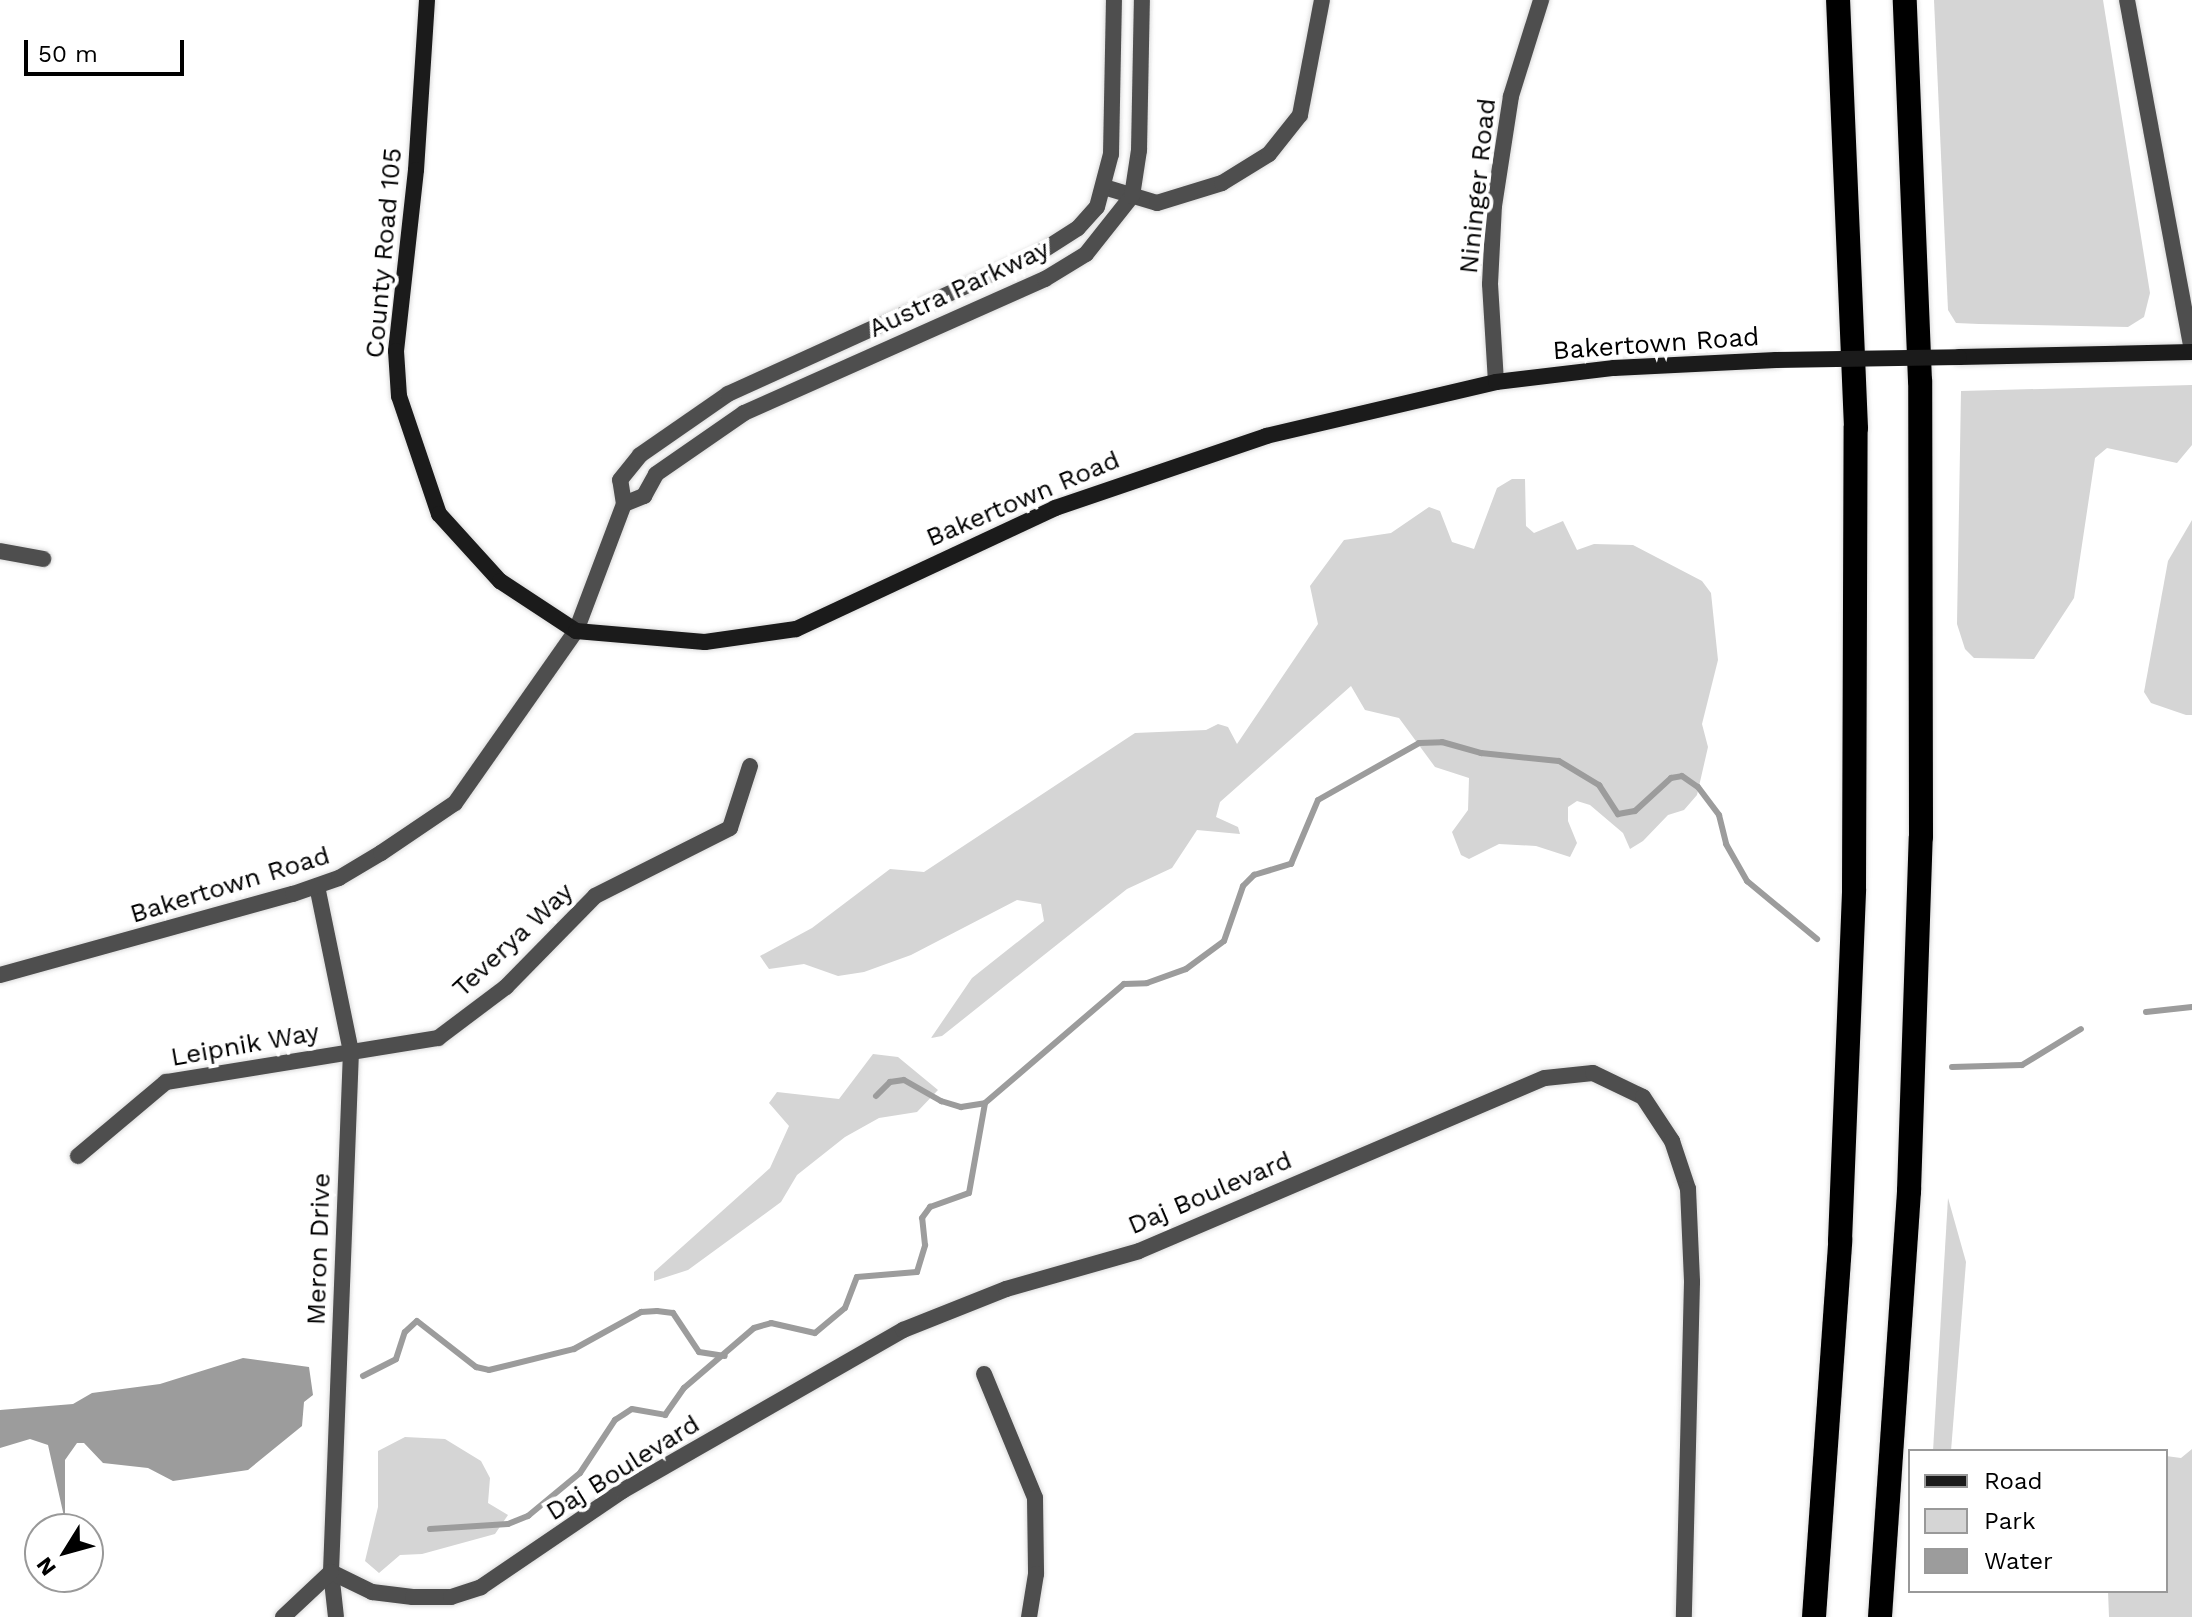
<!DOCTYPE html>
<style>
body{margin:0}
#map{position:relative;width:2192px;height:1617px;overflow:hidden;background:#fff;font-family:"Work Sans",sans-serif}
div>[style]{position:absolute}
.green>*{inset:0;background:#d5d5d5}
.water>*{inset:0;background:#9c9c9c}
.stream>*{height:6px;margin:-3px;padding:0 3px;transform-origin:3px;border-radius:3px;background:#9c9c9c}
.roads{filter:drop-shadow(0 0 2px #dbdbdb) drop-shadow(0 0 2px #dbdbdb)}
.minor>*{height:16px;margin:-8px;padding:0 8px;transform-origin:8px;border-radius:8px;background:#4e4e4e}
.tertiary>*{height:16px;margin:-8px;padding:0 8px;transform-origin:8px;border-radius:8px;background:#4e4e4e}
.secondary>*{height:16px;margin:-8px;padding:0 8px;transform-origin:8px;border-radius:8px;background:#1b1b1b}
.motorway>*{height:24px;margin:-12px;padding:0 12px;transform-origin:12px;border-radius:12px;background:#000}
.secondary-bridge>*{height:16px;margin:-8px;padding:0 8px;transform-origin:8px;border-radius:8px;background:#1b1b1b}
span{translate:-50% -50%;white-space:nowrap;text-align:center;line-height:1.15;-webkit-text-stroke:8px #fff;paint-order:stroke}
.street-label{font-size:26px;color:#000}
.legend{position:absolute;left:1908px;top:1449px;width:260px;height:144px;box-sizing:border-box;background:#fff;border:2px solid #999;margin:0;padding:10px 14px;list-style:none;font-size:24px;color:#000}
.legend li{display:flex;align-items:center;gap:16px;height:40px}
.legend b{width:40px;border:2px solid #999}
.north{position:absolute;left:24px;top:1513px;width:80px;height:80px;box-sizing:border-box;background:#fff;border:2px solid #999;border-radius:50%;rotate:233deg;font-size:22px;font-weight:700;line-height:32px;text-align:center;color:#000}
.north::after{content:'';display:block;margin:auto;width:28px;height:36px;background:#000;clip-path:polygon(50% 0,100% 100%,50% 72%,0 100%)}
.scale{position:absolute;left:24px;top:40px;width:160px;height:36px;box-sizing:border-box;border:4px solid #000;border-top:0;padding-left:10px;font-size:24px;line-height:28px;white-space:nowrap;color:#000;-webkit-text-stroke:6px #fff;paint-order:stroke}
</style>
<div id="map">
<div class="green">
<div style="clip-path:polygon(1934px 0,2103px 0,2150px 293px,2144px 317px,2128px 327px,1979px 324px,1956px 323px,1948px 310px)"></div>
<div style="clip-path:polygon(2192px 385px,2192px 445px,2177px 463px,2107px 448px,2095px 458px,2074px 598px,2034px 659px,1974px 658px,1965px 649px,1957px 624px,1961px 391px)"></div>
<div style="clip-path:polygon(1512px 479px,1525px 479px,1526px 526px,1534px 533px,1563px 521px,1577px 550px,1594px 544px,1633px 545px,1702px 581px,1711px 593px,1718px 660px,1702px 724px,1708px 747px,1697px 795px,1684px 810px,1668px 815px,1643px 841px,1630px 849px,1623px 833px,1590px 805px,1577px 801px,1568px 807px,1568px 821px,1577px 843px,1570px 857px,1536px 846px,1499px 844px,1469px 859px,1461px 855px,1452px 832px,1468px 810px,1469px 778px,1435px 767px,1399px 718px,1365px 710px,1351px 686px,1220px 802px,1216px 817px,1238px 827px,1240px 834px,1197px 830px,1172px 868px,1127px 889px,942px 1036px,931px 1038px,972px 978px,1044px 921px,1041px 904px,1017px 900px,911px 955px,864px 972px,838px 976px,804px 964px,769px 969px,760px 956px,812px 928px,890px 869px,924px 872px,1135px 733px,1206px 730px,1218px 724px,1228px 727px,1237px 744px,1318px 624px,1310px 586px,1344px 540px,1391px 533px,1429px 507px,1440px 511px,1452px 542px,1474px 549px,1497px 488px)"></div>
<div style="clip-path:polygon(2192px 520px,2192px 715px,2186px 715px,2151px 703px,2144px 692px,2168px 561px)"></div>
<div style="clip-path:polygon(873px 1054px,898px 1057px,938px 1090px,917px 1112px,879px 1118px,845px 1137px,797px 1175px,781px 1202px,688px 1270px,654px 1281px,654px 1272px,770px 1168px,789px 1126px,769px 1103px,777px 1092px,839px 1099px)"></div>
<div style="clip-path:polygon(1948px 1198px,1966px 1262px,1951px 1451px,1933px 1451px)"></div>
<div style="clip-path:polygon(405px 1437px,445px 1439px,481px 1461px,490px 1478px,488px 1503px,508px 1515px,495px 1534px,422px 1554px,400px 1555px,379px 1573px,365px 1561px,378px 1507px,378px 1451px)"></div>
<div style="clip-path:polygon(2192px 1449px,2192px 1617px,2109px 1617px,2108px 1591px,2166px 1591px,2166px 1456px,2181px 1458px)"></div>
</div>
<div class="water">
<div style="clip-path:polygon(243px 1358px,309px 1367px,313px 1395px,304px 1402px,302px 1426px,248px 1470px,173px 1481px,148px 1468px,103px 1463px,84px 1443px,77px 1443px,65px 1460px,65px 1521px,48px 1445px,30px 1439px,0 1448px,0 1410px,73px 1404px,92px 1393px,160px 1384px)"></div>
</div>
<div class="stream">
<div style="left:2146px;top:1012px;width:46px;rotate:-6.2deg"></div>
<div style="left:1952px;top:1067px;width:70px;rotate:-1.6deg"></div>
<div style="left:2022px;top:1065px;width:69px;rotate:-31.4deg"></div>
<div style="left:876px;top:1096px;width:20px;rotate:-45deg"></div>
<div style="left:890px;top:1082px;width:14px;rotate:-8deg"></div>
<div style="left:904px;top:1080px;width:43px;rotate:29.6deg"></div>
<div style="left:941px;top:1101px;width:21px;rotate:17deg"></div>
<div style="left:961px;top:1107px;width:24px;rotate:-9deg"></div>
<div style="left:363px;top:1376px;width:37px;rotate:-27deg"></div>
<div style="left:396px;top:1359px;width:28px;rotate:-72deg"></div>
<div style="left:405px;top:1332px;width:16px;rotate:-43deg"></div>
<div style="left:417px;top:1321px;width:75px;rotate:37.9deg"></div>
<div style="left:476px;top:1367px;width:13px;rotate:13deg"></div>
<div style="left:489px;top:1370px;width:88px;rotate:-13.9deg"></div>
<div style="left:574px;top:1349px;width:77px;rotate:-28.9deg"></div>
<div style="left:641px;top:1312px;width:16px;rotate:-4deg"></div>
<div style="left:657px;top:1311px;width:16px;rotate:7deg"></div>
<div style="left:673px;top:1313px;width:47px;rotate:56.3deg"></div>
<div style="left:699px;top:1352px;width:26px;rotate:9deg"></div>
<div style="left:430px;top:1529px;width:78px;rotate:-3.7deg"></div>
<div style="left:508px;top:1524px;width:22px;rotate:-22deg"></div>
<div style="left:528px;top:1516px;width:67px;rotate:-39.6deg"></div>
<div style="left:580px;top:1473px;width:64px;rotate:-56.6deg"></div>
<div style="left:615px;top:1420px;width:20px;rotate:-33deg"></div>
<div style="left:632px;top:1409px;width:34px;rotate:10deg"></div>
<div style="left:665px;top:1415px;width:33px;rotate:-55deg"></div>
<div style="left:684px;top:1388px;width:92px;rotate:-40.6deg"></div>
<div style="left:754px;top:1328px;width:18px;rotate:-16deg"></div>
<div style="left:771px;top:1323px;width:45px;rotate:12.8deg"></div>
<div style="left:815px;top:1333px;width:39px;rotate:-40deg"></div>
<div style="left:845px;top:1308px;width:33px;rotate:-69deg"></div>
<div style="left:857px;top:1277px;width:60px;rotate:-4.8deg"></div>
<div style="left:917px;top:1272px;width:28px;rotate:-73deg"></div>
<div style="left:925px;top:1245px;width:27px;rotate:-96deg"></div>
<div style="left:922px;top:1218px;width:14px;rotate:-54deg"></div>
<div style="left:930px;top:1207px;width:41px;rotate:-19.7deg"></div>
<div style="left:969px;top:1193px;width:91px;rotate:-79.9deg"></div>
<div style="left:985px;top:1103px;width:183px;rotate:-40.6deg"></div>
<div style="left:1124px;top:984px;width:23px;rotate:-2deg"></div>
<div style="left:1147px;top:983px;width:41px;rotate:-19.7deg"></div>
<div style="left:1186px;top:969px;width:47px;rotate:-36.4deg"></div>
<div style="left:1224px;top:941px;width:58px;rotate:-70.9deg"></div>
<div style="left:1243px;top:886px;width:16px;rotate:-45deg"></div>
<div style="left:1254px;top:875px;width:39px;rotate:-17deg"></div>
<div style="left:1291px;top:864px;width:69px;rotate:-67.1deg"></div>
<div style="left:1318px;top:800px;width:116px;rotate:-29.4deg"></div>
<div style="left:1419px;top:743px;width:23px;rotate:-2deg"></div>
<div style="left:1442px;top:742px;width:41px;rotate:15.8deg"></div>
<div style="left:1481px;top:753px;width:78px;rotate:5.9deg"></div>
<div style="left:1559px;top:761px;width:47px;rotate:31deg"></div>
<div style="left:1599px;top:785px;width:35px;rotate:57deg"></div>
<div style="left:1618px;top:814px;width:17px;rotate:-10deg"></div>
<div style="left:1635px;top:811px;width:49px;rotate:-42.5deg"></div>
<div style="left:1671px;top:778px;width:11px;rotate:-10deg"></div>
<div style="left:1682px;top:776px;width:19px;rotate:35deg"></div>
<div style="left:1698px;top:787px;width:35px;rotate:53deg"></div>
<div style="left:1719px;top:815px;width:30px;rotate:76deg"></div>
<div style="left:1726px;top:844px;width:43px;rotate:60.4deg"></div>
<div style="left:1747px;top:881px;width:91px;rotate:39.6deg"></div>
</div>
<div class="roads">
<div class="minor">
<div style="left:1104px;top:187px;width:55px;rotate:16.8deg"></div>
<div style="left:1157px;top:203px;width:68px;rotate:-17.1deg"></div>
<div style="left:1222px;top:183px;width:55px;rotate:-31.7deg"></div>
<div style="left:1269px;top:154px;width:50px;rotate:-51.5deg"></div>
<div style="left:1300px;top:115px;width:117px;rotate:-79.2deg"></div>
<div style="left:624px;top:504px;width:22px;rotate:-22deg"></div>
<div style="left:644px;top:496px;width:25px;rotate:-61deg"></div>
<div style="left:656px;top:474px;width:107px;rotate:-34.7deg"></div>
<div style="left:744px;top:413px;width:329px;rotate:-24deg"></div>
<div style="left:1045px;top:279px;width:48px;rotate:-31.4deg"></div>
<div style="left:1086px;top:254px;width:74px;rotate:-51.6deg"></div>
<div style="left:1132px;top:196px;width:47px;rotate:-81.3deg"></div>
<div style="left:1139px;top:150px;width:150px;rotate:-88.9deg"></div>
<div style="left:0;top:551px;width:44px;rotate:10.5deg"></div>
<div style="left:576px;top:631px;width:136px;rotate:-69.3deg"></div>
<div style="left:624px;top:504px;width:24px;rotate:-99deg"></div>
<div style="left:620px;top:480px;width:32px;rotate:-51deg"></div>
<div style="left:640px;top:455px;width:107px;rotate:-34.7deg"></div>
<div style="left:728px;top:394px;width:341px;rotate:-24.4deg"></div>
<div style="left:1039px;top:253px;width:46px;rotate:-32.7deg"></div>
<div style="left:1078px;top:228px;width:28px;rotate:-48deg"></div>
<div style="left:1097px;top:207px;width:55px;rotate:-75.2deg"></div>
<div style="left:1111px;top:154px;width:154px;rotate:-88.9deg"></div>
<div style="left:317px;top:886px;width:168px;rotate:78.4deg"></div>
<div style="left:351px;top:1051px;width:521px;rotate:92.2deg"></div>
<div style="left:331px;top:1572px;width:45px;rotate:83.7deg"></div>
<div style="left:78px;top:1156px;width:115px;rotate:-40.1deg"></div>
<div style="left:166px;top:1082px;width:276px;rotate:-9.2deg"></div>
<div style="left:438px;top:1038px;width:85px;rotate:-36.9deg"></div>
<div style="left:506px;top:987px;width:127px;rotate:-45.6deg"></div>
<div style="left:595px;top:896px;width:151px;rotate:-26.7deg"></div>
<div style="left:730px;top:828px;width:65px;rotate:-72.1deg"></div>
<div style="left:984px;top:1374px;width:134px;rotate:67.6deg"></div>
<div style="left:1035px;top:1498px;width:76px;rotate:89.2deg"></div>
<div style="left:1036px;top:1574px;width:44px;rotate:99.2deg"></div>
<div style="left:331px;top:1572px;width:46px;rotate:26deg"></div>
<div style="left:372px;top:1592px;width:41px;rotate:7deg"></div>
<div style="left:413px;top:1597px;width:38px"></div>
<div style="left:451px;top:1597px;width:32px;rotate:-18deg"></div>
<div style="left:481px;top:1587px;width:171px;rotate:-34.2deg"></div>
<div style="left:622px;top:1491px;width:324px;rotate:-29.8deg"></div>
<div style="left:903px;top:1330px;width:111px;rotate:-21.7deg"></div>
<div style="left:1006px;top:1289px;width:138px;rotate:-15.9deg"></div>
<div style="left:1139px;top:1251px;width:441px;rotate:-23.1deg"></div>
<div style="left:1545px;top:1078px;width:48px;rotate:-5.9deg"></div>
<div style="left:1593px;top:1073px;width:55px;rotate:25.6deg"></div>
<div style="left:1643px;top:1097px;width:53px;rotate:56.6deg"></div>
<div style="left:1672px;top:1141px;width:51px;rotate:71.6deg"></div>
<div style="left:1688px;top:1189px;width:93px;rotate:87.5deg"></div>
<div style="left:1692px;top:1282px;width:335px;rotate:91.4deg"></div>
<div style="left:283px;top:1617px;width:66px;rotate:-43.2deg"></div>
</div>
<div class="tertiary">
<div style="left:2127px;top:0;width:357px;rotate:79.5deg"></div>
<div style="left:1496px;top:382px;width:98px;rotate:-93.5deg"></div>
<div style="left:1490px;top:284px;width:78px;rotate:-87.1deg"></div>
<div style="left:1494px;top:206px;width:111px;rotate:-81.2deg"></div>
<div style="left:1511px;top:96px;width:101px;rotate:-72.6deg"></div>
<div style="left:0;top:975px;width:304px;rotate:-15.5deg"></div>
<div style="left:293px;top:894px;width:49px;rotate:-19.2deg"></div>
<div style="left:339px;top:878px;width:49px;rotate:-30.8deg"></div>
<div style="left:381px;top:853px;width:89px;rotate:-34deg"></div>
<div style="left:455px;top:803px;width:210px;rotate:-54.9deg"></div>
</div>
<div class="secondary">
<div style="left:427px;top:0;width:170px;rotate:93.7deg"></div>
<div style="left:416px;top:170px;width:182px;rotate:96.3deg"></div>
<div style="left:396px;top:351px;width:45px;rotate:86.2deg"></div>
<div style="left:399px;top:396px;width:125px;rotate:71.3deg"></div>
<div style="left:439px;top:514px;width:91px;rotate:47.7deg"></div>
<div style="left:500px;top:581px;width:91px;rotate:33.3deg"></div>
<div style="left:576px;top:631px;width:129px;rotate:4.9deg"></div>
<div style="left:705px;top:642px;width:92px;rotate:-8.1deg"></div>
<div style="left:796px;top:629px;width:286px;rotate:-25deg"></div>
<div style="left:1055px;top:508px;width:223px;rotate:-18.8deg"></div>
<div style="left:1266px;top:436px;width:236px;rotate:-13.2deg"></div>
<div style="left:1496px;top:382px;width:119px;rotate:-6.8deg"></div>
<div style="left:1614px;top:368px;width:162px;rotate:-2.8deg"></div>
<div style="left:1959px;top:357px;width:233px;rotate:-1.2deg"></div>
</div>
<div class="motorway">
<div style="left:1814px;top:1617px;width:377px;rotate:-86deg"></div>
<div style="left:1840px;top:1241px;width:352px;rotate:-87.7deg"></div>
<div style="left:1854px;top:889px;width:461px;rotate:-89.8deg"></div>
<div style="left:1856px;top:428px;width:428px;rotate:-92.4deg"></div>
<div style="left:1880px;top:1617px;width:427px;rotate:-86.1deg"></div>
<div style="left:1909px;top:1191px;width:354px;rotate:-88.1deg"></div>
<div style="left:1921px;top:837px;width:456px;rotate:-90.1deg"></div>
<div style="left:1920px;top:381px;width:381px;rotate:-92.3deg"></div>
</div>
</div>
<div class="secondary-bridge">
<div style="left:1776px;top:360px;width:183px;rotate:-0.9deg"></div>
</div>
<div class="street-label">
<span style="left:1478px;top:186px;rotate:-84deg">Nininger Road</span>
<span style="left:384px;top:253px;rotate:-85deg">County Road 105</span>
<span style="left:959px;top:289px;rotate:-25deg">Austra Parkway</span>
<span style="left:1656px;top:344px;rotate:-4deg">Bakertown Road</span>
<span style="left:1023px;top:499px;rotate:-23deg">Bakertown Road</span>
<span style="left:230px;top:885px;rotate:-17deg">Bakertown Road</span>
<span style="left:513px;top:940px;rotate:-43deg">Teverya Way</span>
<span style="left:245px;top:1045px;rotate:-10deg">Leipnik Way</span>
<span style="left:1210px;top:1193px;rotate:-23deg">Daj Boulevard</span>
<span style="left:319px;top:1249px;rotate:-88deg">Meron Drive</span>
<span style="left:623px;top:1468px;rotate:-32deg">Daj Boulevard</span>
</div>
<ul class="legend">
<li><b style="height:10px;background:#1b1b1b"></b>Road</li>
<li><b style="height:22px;background:#d5d5d5"></b>Park</li>
<li><b style="height:22px;background:#9c9c9c"></b>Water</li>
</ul>
<div class="north">N</div>
<div class="scale">50 m</div>
</div>
